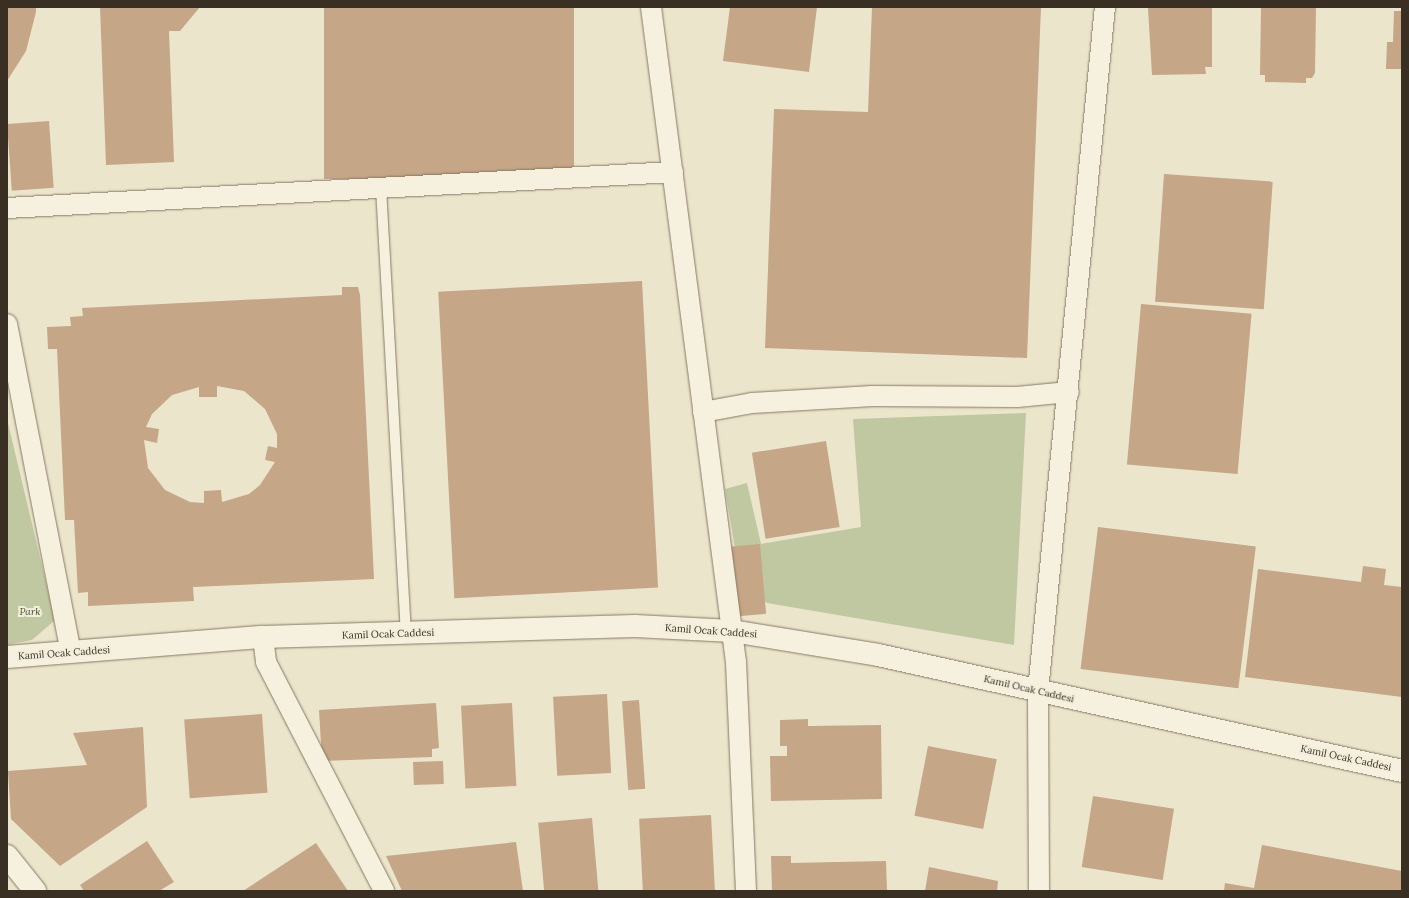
<!DOCTYPE html>
<style>
body{margin:0}
#map{position:relative;width:1409px;height:898px;overflow:hidden;background:#ebe5cc;font-family:Lora,serif}
div>[style]{position:absolute}
.green>*{inset:0;background:#c0c8a1}
.building>*{inset:0;background:#c5a686;transform-origin:0 0}
.roads{filter:drop-shadow(0 0 1px #877961) drop-shadow(0 0 1px #877961)}
.lane>*{height:10px;margin:-5px;padding:0 5px;transform-origin:5px;border-radius:5px;background:#f6f1df}
.street>*{height:20px;margin:-10px;padding:0 10px;transform-origin:10px;border-radius:10px;background:#f6f1df}
.secondary>*{height:22px;margin:-11px;padding:0 11px;transform-origin:11px;border-radius:11px;background:#f6f1df}
span{translate:-50% -50%;white-space:nowrap;text-align:center;line-height:1.15;-webkit-text-stroke:4px #f3eedb;paint-order:stroke}
.park-label{font-size:10px;color:#46532c;font-style:italic}
.street-label{font-size:10px;color:#393023}
.frame{position:absolute;inset:0;border:8px solid #393023;pointer-events:none}
</style>
<div id="map">
<div class="green">
<div style="clip-path:polygon(1026px 413px,1014px 645px,767px 603px,741px 584px,725px 489px,747px 483px,761px 544px,861px 527px,853px 419px)"></div>
<div style="clip-path:polygon(7px 419px,55px 620px,32px 640px,7px 645px)"></div>
</div>
<div class="building">
<div style="clip-path:polygon(7px 7px,36px 7px,36px 12px,26px 51px,7px 81px)"></div>
<div style="clip-path:polygon(100px 7px,200px 7px,180px 31px,169px 31px,174px 162px,106px 165px)"></div>
<div style="left:324px;top:7px;width:250px;height:172px"></div>
<div style="clip-path:polygon(730px 7px,817px 7px,809px 72px,723px 61px)"></div>
<div style="clip-path:polygon(872px 7px,1041px 7px,1027px 358px,765px 348px,774px 109px,868px 112px)"></div>
<div style="clip-path:polygon(1212px 7px,1212px 67px,1205px 67px,1206px 74px,1152px 75px,1148px 8px)"></div>
<div style="clip-path:polygon(1261px 7px,1316px 7px,1315px 73px,1312px 78px,1306px 78px,1306px 83px,1265px 82px,1265px 75px,1260px 75px)"></div>
<div style="clip-path:polygon(1394px 11px,1402px 11px,1402px 69px,1386px 69px,1387px 42px,1393px 42px)"></div>
<div style="left:49px;top:121px;width:67px;height:42px;rotate:86deg"></div>
<div style="left:1164px;top:174px;width:109px;height:128px;rotate:4deg"></div>
<div style="left:642px;top:281px;width:307px;height:204px;rotate:87deg"></div>
<div style="clip-path:polygon(evenodd,342px 287px,358px 287px,360px 295px,374px 579px,193px 587px,194px 601px,88px 606px,88px 592px,78px 593px,74px 520px,65px 520px,57px 349px,48px 349px,47px 327px,71px 326px,70px 317px,83px 316px,82px 308px,342px 295px,342px 287px,217px 386px,244px 391px,265px 409px,277px 434px,277px 448px,268px 446px,265px 460px,275px 462px,260px 485px,249px 494px,222px 502px,221px 490px,204px 491px,204px 503px,190px 502px,165px 490px,148px 468px,144px 440px,157px 443px,159px 429px,146px 427px,152px 414px,172px 395px,199px 387px,199px 397px,217px 397px,217px 386px)"></div>
<div style="left:1141px;top:304px;width:111px;height:161px;rotate:5deg"></div>
<div style="left:826px;top:441px;width:87px;height:75px;rotate:81deg"></div>
<div style="left:1098px;top:527px;width:159px;height:143px;rotate:7deg"></div>
<div style="left:760px;top:544px;width:70px;height:39px;rotate:85deg"></div>
<div style="clip-path:polygon(1363px 566px,1386px 569px,1384px 585px,1402px 587px,1402px 697px,1245px 677px,1258px 569px,1361px 582px)"></div>
<div style="left:607px;top:694px;width:79px;height:54px;rotate:87deg"></div>
<div style="left:639px;top:700px;width:89px;height:17px;rotate:86deg"></div>
<div style="clip-path:polygon(436px 703px,439px 748px,432px 749px,432px 757px,322px 761px,319px 710px)"></div>
<div style="left:512px;top:703px;width:83px;height:51px;rotate:87deg"></div>
<div style="left:262px;top:714px;width:79px;height:78px;rotate:86deg"></div>
<div style="clip-path:polygon(808px 719px,808px 726px,881px 725px,882px 799px,771px 801px,770px 756px,787px 756px,787px 746px,780px 746px,780px 720px)"></div>
<div style="clip-path:polygon(143px 727px,147px 807px,60px 866px,11px 819px,8px 771px,87px 765px,73px 733px)"></div>
<div style="left:928px;top:746px;width:70px;height:71px;rotate:11deg"></div>
<div style="left:443px;top:761px;width:23px;height:30px;rotate:88deg"></div>
<div style="left:1093px;top:796px;width:82px;height:72px;rotate:9deg"></div>
<div style="left:711px;top:815px;width:76px;height:72px;rotate:87deg"></div>
<div style="left:592px;top:818px;width:73px;height:54px;rotate:85deg"></div>
<div style="clip-path:polygon(147px 841px,174px 882px,159px 891px,84px 891px,80px 885px)"></div>
<div style="clip-path:polygon(516px 842px,523px 891px,402px 891px,386px 856px)"></div>
<div style="clip-path:polygon(316px 843px,348px 891px,243px 891px)"></div>
<div style="clip-path:polygon(1262px 845px,1402px 871px,1402px 891px,1224px 891px,1225px 883px,1254px 888px)"></div>
<div style="clip-path:polygon(771px 856px,791px 856px,791px 863px,886px 861px,887px 891px,772px 891px)"></div>
<div style="clip-path:polygon(929px 867px,998px 881px,997px 891px,925px 891px)"></div>
</div>
<div class="roads">
<div class="lane">
<div style="left:381px;top:188px;width:446px;rotate:86.8deg"></div>
</div>
<div class="street">
<div style="left:651px;top:7px;width:660px;rotate:82.61deg"></div>
<div style="left:736px;top:662px;width:229px;rotate:87.5deg"></div>
<div style="left:7px;top:208px;width:667px;rotate:-3.09deg"></div>
<div style="left:7px;top:324px;width:335px;rotate:79deg"></div>
<div style="left:703px;top:412px;width:50px;rotate:-10.4deg"></div>
<div style="left:752px;top:403px;width:121px;rotate:-3.3deg"></div>
<div style="left:873px;top:396px;width:144px;rotate:0.4deg"></div>
<div style="left:1017px;top:397px;width:52px;rotate:-5.5deg"></div>
<div style="left:263px;top:637px;width:25px;rotate:83deg"></div>
<div style="left:266px;top:662px;width:258px;rotate:62.7deg"></div>
<div style="left:1039px;top:891px;width:200px;rotate:-90.3deg"></div>
<div style="left:1038px;top:691px;width:687px;rotate:-84.41deg"></div>
</div>
<div class="secondary">
<div style="left:7px;top:657px;width:257px;rotate:-4.5deg"></div>
<div style="left:263px;top:637px;width:372px;rotate:-1.7deg"></div>
<div style="left:635px;top:626px;width:97px;rotate:3deg"></div>
<div style="left:732px;top:631px;width:148px;rotate:9.3deg"></div>
<div style="left:878px;top:655px;width:537px;rotate:12.48deg"></div>
<div style="left:7px;top:856px;width:45px;rotate:51.3deg"></div>
</div>
</div>
<div class="park-label">
<span style="left:30px;top:612px">Park</span>
</div>
<div class="street-label">
<span style="left:711px;top:631px;rotate:4deg">Kamil Ocak Caddesi</span>
<span style="left:388px;top:634px;rotate:-2deg">Kamil Ocak Caddesi</span>
<span style="left:64px;top:653px;rotate:-4deg">Kamil Ocak Caddesi</span>
<span style="left:1029px;top:689px;rotate:13deg">Kamil Ocak Caddesi</span>
<span style="left:1346px;top:758px;rotate:12deg">Kamil Ocak Caddesi</span>
</div>
<div class="frame"></div>
</div>
